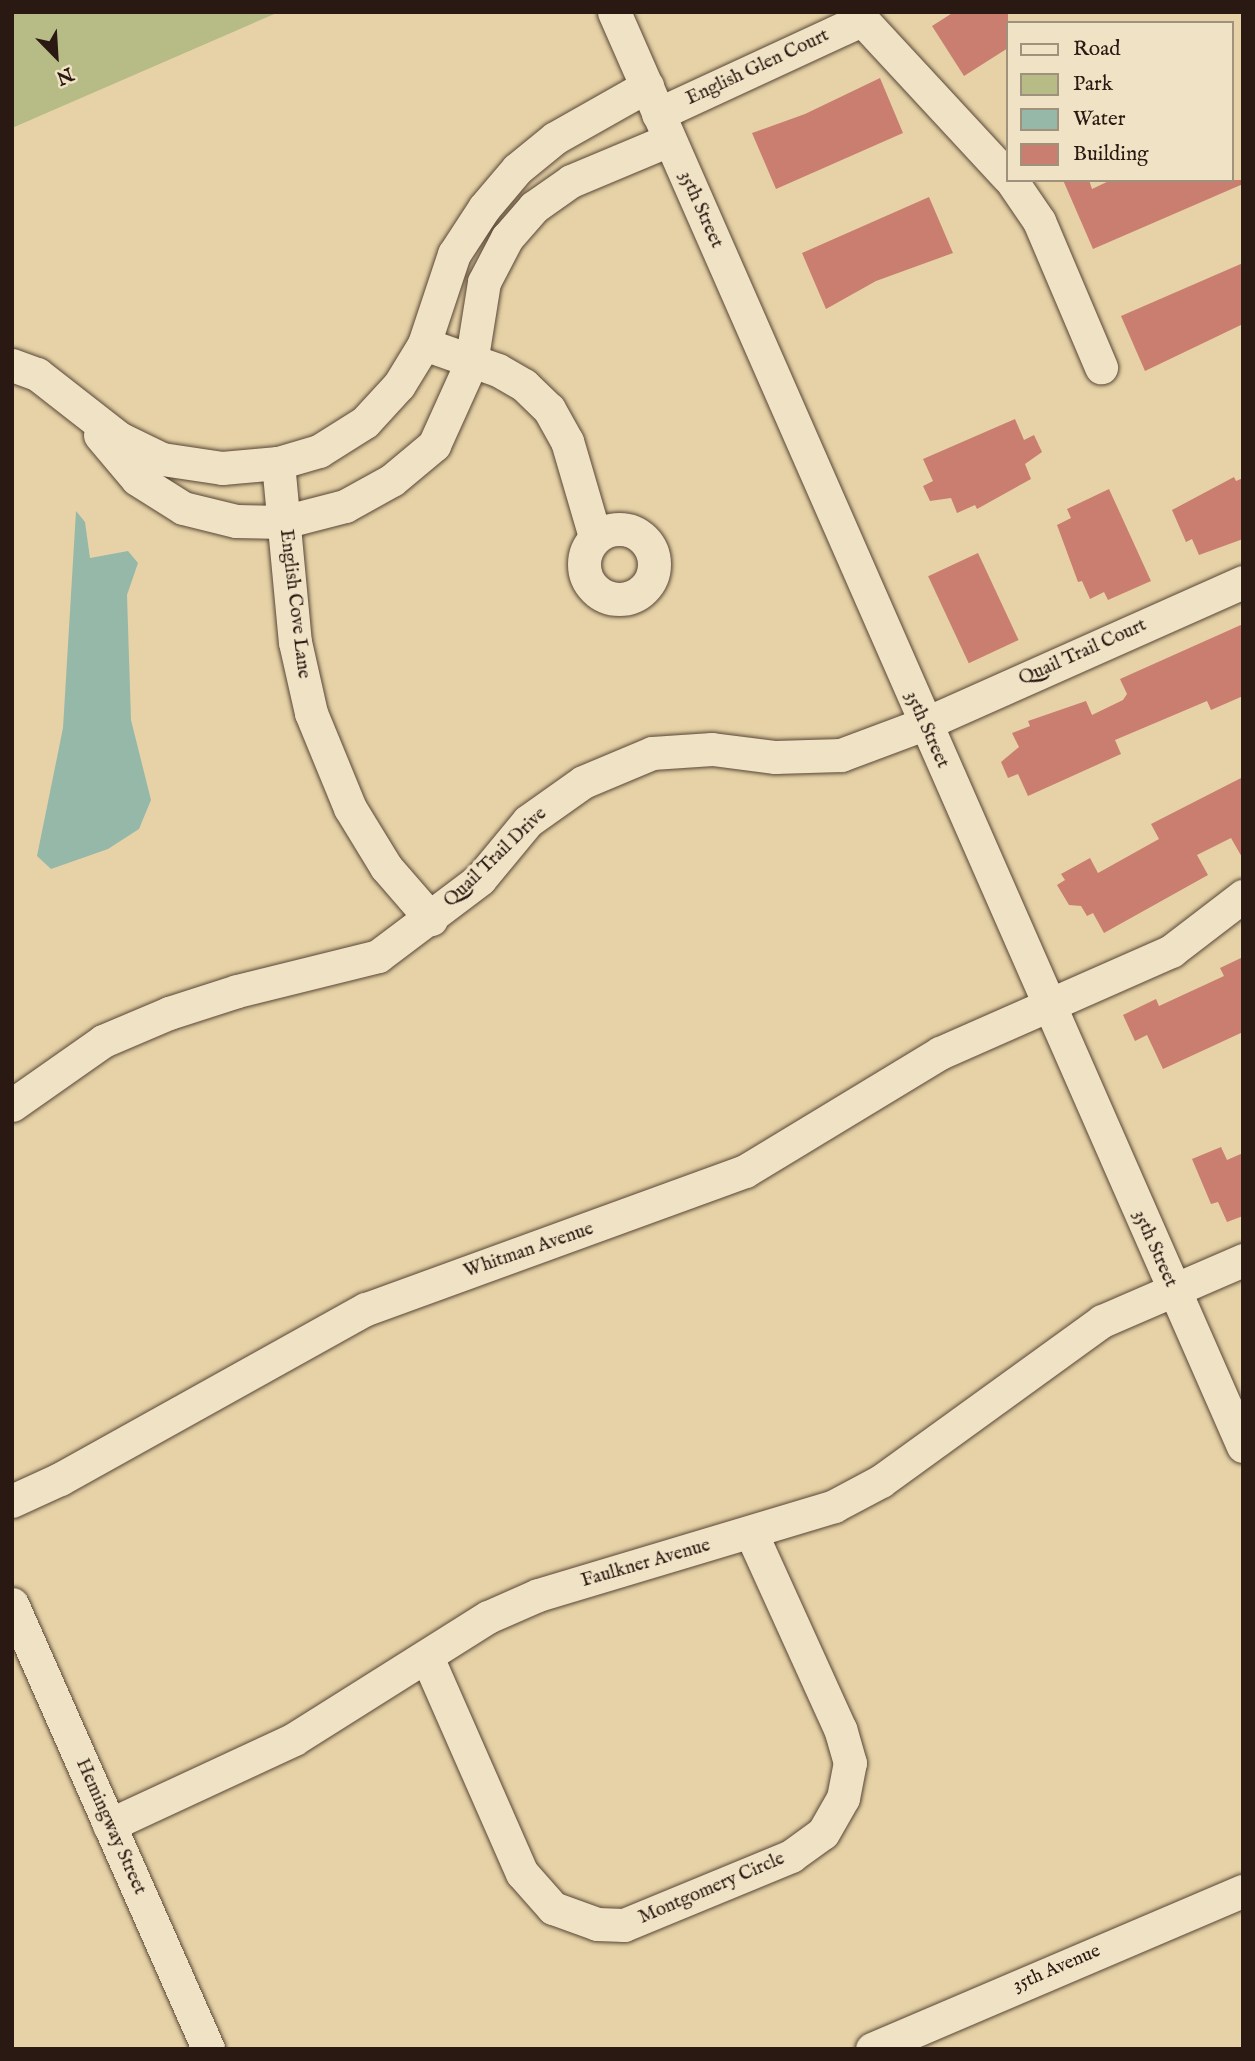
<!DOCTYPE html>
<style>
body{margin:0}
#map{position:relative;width:1255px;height:2061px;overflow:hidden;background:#e6d2a6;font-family:"IM FELL English",serif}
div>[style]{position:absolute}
.green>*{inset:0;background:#b7bb85}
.water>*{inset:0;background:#96b8a8}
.building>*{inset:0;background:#c97e70;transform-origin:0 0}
.roads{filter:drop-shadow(0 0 2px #594637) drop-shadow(0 0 2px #594637)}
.minor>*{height:33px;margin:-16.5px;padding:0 16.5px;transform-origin:16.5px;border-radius:16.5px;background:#efe2c5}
.minor>.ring{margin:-16.5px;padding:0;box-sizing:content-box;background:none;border:33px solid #efe2c5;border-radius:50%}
span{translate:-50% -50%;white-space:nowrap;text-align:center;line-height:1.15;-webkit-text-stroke:7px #efe2c5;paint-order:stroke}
.street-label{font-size:19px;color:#2a1812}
.frame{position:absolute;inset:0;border:14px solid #2a1812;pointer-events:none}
.legend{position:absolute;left:1006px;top:21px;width:228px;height:161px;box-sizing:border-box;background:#efe2c5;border:2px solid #a0917d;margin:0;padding:9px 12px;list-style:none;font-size:21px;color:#2a1812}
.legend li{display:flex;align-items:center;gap:14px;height:35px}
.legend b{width:35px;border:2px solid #a0917d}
.north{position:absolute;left:21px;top:21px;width:70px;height:70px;-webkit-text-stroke:5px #efe2c5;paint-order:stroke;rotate:156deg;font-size:19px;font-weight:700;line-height:28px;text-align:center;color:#2a1812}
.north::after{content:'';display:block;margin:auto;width:24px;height:32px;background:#2a1812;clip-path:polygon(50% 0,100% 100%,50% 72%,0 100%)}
</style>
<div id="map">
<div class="green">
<div style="clip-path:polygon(12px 12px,279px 12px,12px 128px)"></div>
</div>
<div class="water">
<div style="clip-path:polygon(76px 511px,85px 522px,90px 558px,128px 551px,138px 563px,127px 595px,131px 720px,151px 800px,139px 829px,108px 849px,51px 869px,37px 856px,63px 728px)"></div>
</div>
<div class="building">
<div style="clip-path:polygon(954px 12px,1008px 12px,1008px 48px,964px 76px,932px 26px)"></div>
<div style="clip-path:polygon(880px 78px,903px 133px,776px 189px,752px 133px,805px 114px)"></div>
<div style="clip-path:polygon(1063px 180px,1089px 180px,1092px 189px,1111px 180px,1243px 180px,1243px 184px,1093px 249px)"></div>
<div style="clip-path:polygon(929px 197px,953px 253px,876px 281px,826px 309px,802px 253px)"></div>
<div style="clip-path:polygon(1243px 263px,1243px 324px,1145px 371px,1121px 316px)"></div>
<div style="clip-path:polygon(1015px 419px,1024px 440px,1034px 435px,1042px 452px,1025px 464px,1031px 479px,977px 509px,975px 505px,957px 513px,951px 498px,930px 501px,923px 486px,933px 481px,923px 459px)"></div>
<div style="clip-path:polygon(1234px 477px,1236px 481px,1243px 478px,1243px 539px,1199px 555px,1192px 539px,1186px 542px,1172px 510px)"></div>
<div style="clip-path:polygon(1109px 489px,1151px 581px,1108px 600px,1104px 592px,1090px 599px,1082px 581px,1078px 582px,1057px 525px,1071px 518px,1067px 509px)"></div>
<div style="left:978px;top:553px;width:96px;height:55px;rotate:65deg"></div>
<div style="clip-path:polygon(1243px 624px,1243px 696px,1211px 710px,1207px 701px,1115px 740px,1121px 754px,1028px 796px,1018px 774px,1008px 778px,1001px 762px,1019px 747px,1012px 733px,1030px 726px,1028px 721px,1086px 701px,1092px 715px,1123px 700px,1127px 694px,1120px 679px)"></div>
<div style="clip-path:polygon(1243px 777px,1243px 859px,1231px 838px,1197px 855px,1208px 875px,1104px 933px,1093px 913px,1087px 916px,1081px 906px,1069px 905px,1057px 885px,1065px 880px,1061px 874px,1090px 858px,1098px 873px,1159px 839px,1151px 824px)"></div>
<div style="clip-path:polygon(1243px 957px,1243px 1032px,1163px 1069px,1147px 1035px,1135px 1041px,1123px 1015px,1156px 999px,1159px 1006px,1224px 976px,1220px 968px)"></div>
<div style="clip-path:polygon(1221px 1147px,1227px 1160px,1243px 1153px,1243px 1216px,1227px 1222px,1218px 1202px,1211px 1204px,1192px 1159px)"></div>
</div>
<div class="roads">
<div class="minor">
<div style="left:614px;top:12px;width:1566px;rotate:66.32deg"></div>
<div style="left:855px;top:12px;width:225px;rotate:47.2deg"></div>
<div style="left:658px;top:114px;width:221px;rotate:-24.8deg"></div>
<div style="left:1011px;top:180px;width:50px;rotate:55.7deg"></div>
<div style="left:1039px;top:221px;width:159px;rotate:67deg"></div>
<div style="left:424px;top:344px;width:78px;rotate:19.4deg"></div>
<div style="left:498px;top:370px;width:30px;rotate:30deg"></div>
<div style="left:524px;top:385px;width:35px;rotate:44deg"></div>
<div style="left:549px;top:409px;width:37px;rotate:61deg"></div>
<div style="left:567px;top:441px;width:100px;rotate:73.7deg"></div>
<div style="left:12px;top:365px;width:27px;rotate:20deg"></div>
<div style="left:37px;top:374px;width:104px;rotate:38deg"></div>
<div style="left:119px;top:438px;width:48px;rotate:26deg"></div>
<div style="left:162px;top:459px;width:61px;rotate:8.5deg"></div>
<div style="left:222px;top:468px;width:56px;rotate:-5.1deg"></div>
<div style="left:278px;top:463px;width:43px;rotate:-16.3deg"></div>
<div style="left:319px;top:451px;width:54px;rotate:-32.2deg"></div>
<div style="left:365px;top:422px;width:50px;rotate:-47.4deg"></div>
<div style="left:399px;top:385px;width:48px;rotate:-58.6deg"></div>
<div style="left:424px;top:344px;width:95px;rotate:-71.6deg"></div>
<div style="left:454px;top:254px;width:55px;rotate:-56.9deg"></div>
<div style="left:484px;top:208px;width:51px;rotate:-49.8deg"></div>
<div style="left:517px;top:169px;width:49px;rotate:-39.2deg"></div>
<div style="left:555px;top:138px;width:106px;rotate:-29.5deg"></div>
<div style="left:100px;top:435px;width:57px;rotate:49.9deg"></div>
<div style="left:137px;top:479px;width:54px;rotate:32.2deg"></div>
<div style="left:183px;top:508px;width:55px;rotate:13.8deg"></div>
<div style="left:236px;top:521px;width:47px;rotate:1.2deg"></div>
<div style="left:283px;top:522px;width:64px;rotate:-14.5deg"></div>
<div style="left:345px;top:506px;width:54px;rotate:-29deg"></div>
<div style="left:392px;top:480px;width:55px;rotate:-39.8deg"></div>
<div style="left:434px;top:445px;width:90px;rotate:-65.7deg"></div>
<div style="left:471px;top:363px;width:82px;rotate:-80.9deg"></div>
<div style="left:484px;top:282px;width:50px;rotate:-62.4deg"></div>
<div style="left:507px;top:238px;width:41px;rotate:-48.9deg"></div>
<div style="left:534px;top:207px;width:45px;rotate:-35.1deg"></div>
<div style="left:571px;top:181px;width:106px;rotate:-22.7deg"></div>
<div style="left:278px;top:463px;width:180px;rotate:84.6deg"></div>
<div style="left:295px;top:642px;width:73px;rotate:77.3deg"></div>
<div style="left:311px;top:713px;width:103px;rotate:67.7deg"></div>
<div style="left:350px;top:808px;width:69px;rotate:58.6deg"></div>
<div style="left:386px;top:867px;width:69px;rotate:49.1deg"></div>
<div class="ring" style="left:584px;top:529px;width:37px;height:37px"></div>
<div style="left:12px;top:1105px;width:111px;rotate:-35.1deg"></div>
<div style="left:103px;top:1041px;width:72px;rotate:-23deg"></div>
<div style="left:169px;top:1013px;width:71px;rotate:-17.9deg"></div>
<div style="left:237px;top:991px;width:145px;rotate:-13.9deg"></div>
<div style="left:378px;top:956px;width:128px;rotate:-37deg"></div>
<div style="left:480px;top:879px;width:75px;rotate:-50.4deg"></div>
<div style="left:528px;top:821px;width:67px;rotate:-35.3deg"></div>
<div style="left:583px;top:782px;width:75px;rotate:-22.8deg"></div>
<div style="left:652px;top:753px;width:60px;rotate:-3.8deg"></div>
<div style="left:712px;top:749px;width:64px;rotate:7.2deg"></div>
<div style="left:775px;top:757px;width:66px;rotate:-1.7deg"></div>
<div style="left:841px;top:755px;width:89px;rotate:-20.5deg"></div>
<div style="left:924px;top:724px;width:349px;rotate:-24deg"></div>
<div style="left:12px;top:1501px;width:53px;rotate:-24.6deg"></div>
<div style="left:60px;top:1479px;width:350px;rotate:-29.1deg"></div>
<div style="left:366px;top:1309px;width:403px;rotate:-20deg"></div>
<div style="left:745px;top:1171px;width:228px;rotate:-31.2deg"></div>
<div style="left:940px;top:1053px;width:253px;rotate:-23.8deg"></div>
<div style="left:1171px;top:951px;width:91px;rotate:-37.4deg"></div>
<div style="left:12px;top:1604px;width:486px;rotate:66.2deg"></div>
<div style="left:427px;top:1657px;width:236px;rotate:66.3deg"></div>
<div style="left:522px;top:1873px;width:47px;rotate:48.5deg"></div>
<div style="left:553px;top:1908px;width:47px;rotate:20deg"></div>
<div style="left:597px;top:1924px;width:27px;rotate:2deg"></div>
<div style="left:624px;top:1925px;width:181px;rotate:-22.4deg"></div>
<div style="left:791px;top:1856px;width:39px;rotate:-36deg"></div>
<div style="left:823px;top:1833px;width:40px;rotate:-60.3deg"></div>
<div style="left:843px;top:1798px;width:36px;rotate:-79deg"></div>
<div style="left:850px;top:1763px;width:35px;rotate:-106deg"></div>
<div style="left:840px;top:1729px;width:215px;rotate:-114.4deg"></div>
<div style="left:109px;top:1825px;width:204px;rotate:-24.9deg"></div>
<div style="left:294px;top:1739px;width:229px;rotate:-32.2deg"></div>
<div style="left:488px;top:1617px;width:55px;rotate:-23.7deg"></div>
<div style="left:538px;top:1595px;width:309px;rotate:-16.7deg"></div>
<div style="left:834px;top:1506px;width:53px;rotate:-28deg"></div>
<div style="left:881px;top:1481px;width:273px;rotate:-35.9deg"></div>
<div style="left:1102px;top:1321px;width:154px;rotate:-23.4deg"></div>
<div style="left:872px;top:2049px;width:403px;rotate:-23.1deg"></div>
</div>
</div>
<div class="street-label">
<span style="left:758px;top:68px;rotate:-25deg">English Glen Court</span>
<span style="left:700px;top:210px;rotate:66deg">35th Street</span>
<span style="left:294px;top:604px;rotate:83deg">English Cove Lane</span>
<span style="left:1083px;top:653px;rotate:-24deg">Quail Trail Court</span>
<span style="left:926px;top:730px;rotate:66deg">35th Street</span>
<span style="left:496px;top:858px;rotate:-44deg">Quail Trail Drive</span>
<span style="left:1154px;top:1249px;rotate:66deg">35th Street</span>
<span style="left:529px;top:1251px;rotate:-19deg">Whitman Avenue</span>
<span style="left:646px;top:1564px;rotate:-16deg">Faulkner Avenue</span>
<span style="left:110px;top:1827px;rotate:66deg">Hemingway Street</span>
<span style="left:712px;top:1889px;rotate:-23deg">Montgomery Circle</span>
<span style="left:1057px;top:1969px;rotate:-23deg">35th Avenue</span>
</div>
<div class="frame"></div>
<ul class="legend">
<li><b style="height:9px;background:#efe2c5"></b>Road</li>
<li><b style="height:19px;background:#b7bb85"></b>Park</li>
<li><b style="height:19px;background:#96b8a8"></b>Water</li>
<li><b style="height:19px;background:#c97e70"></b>Building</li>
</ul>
<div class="north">N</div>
</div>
